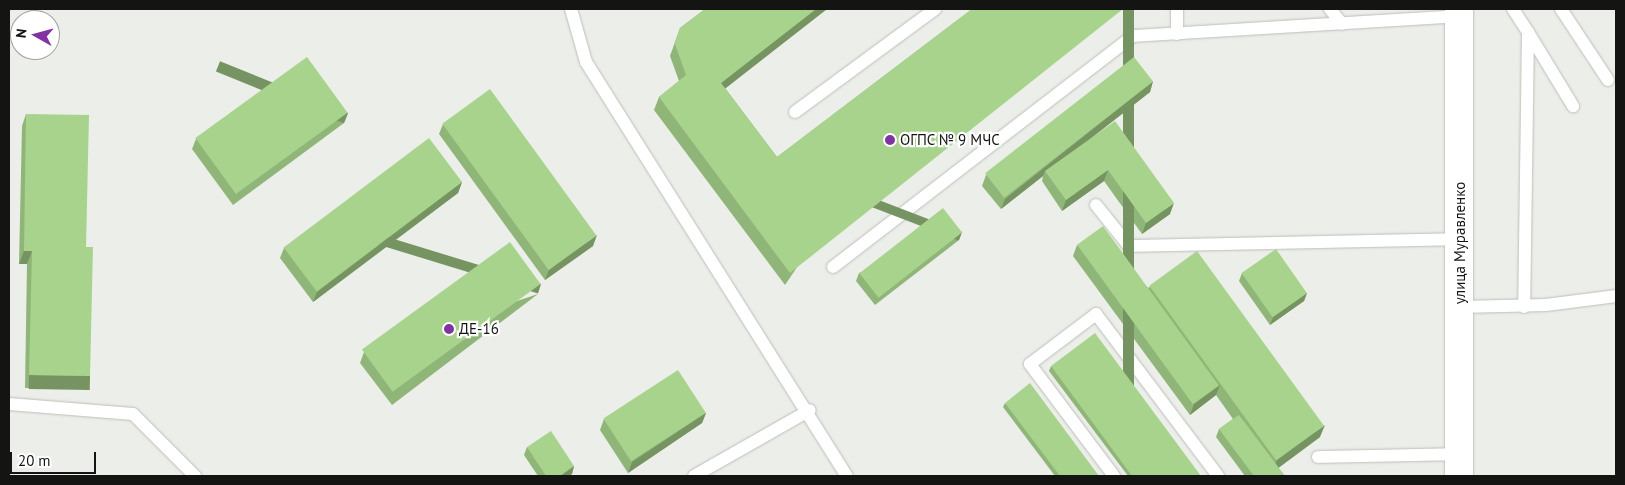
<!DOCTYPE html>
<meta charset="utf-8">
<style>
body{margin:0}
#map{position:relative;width:1625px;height:485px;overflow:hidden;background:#ebeee9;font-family:"PT Sans",sans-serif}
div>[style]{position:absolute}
.roads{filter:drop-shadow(0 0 1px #bcbfba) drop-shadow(0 0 1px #bcbfba)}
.lane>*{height:12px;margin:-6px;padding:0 6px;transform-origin:6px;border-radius:6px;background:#fff}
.primary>*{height:28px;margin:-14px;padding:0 14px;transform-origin:14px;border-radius:14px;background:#fff}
.wall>*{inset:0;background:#90b578}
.shaded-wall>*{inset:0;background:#769462;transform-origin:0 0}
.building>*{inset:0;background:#a8d38c;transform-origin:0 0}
.dots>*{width:14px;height:14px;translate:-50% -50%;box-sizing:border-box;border:2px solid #fff;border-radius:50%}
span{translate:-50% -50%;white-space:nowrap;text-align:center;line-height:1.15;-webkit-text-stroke:4.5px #fff;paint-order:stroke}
.poi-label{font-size:15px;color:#141513}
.left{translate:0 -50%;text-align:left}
.street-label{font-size:15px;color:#141513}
.frame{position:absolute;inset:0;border:10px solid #141513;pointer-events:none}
.north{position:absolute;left:10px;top:10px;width:50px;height:50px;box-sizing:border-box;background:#fff;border:1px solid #a1a1a1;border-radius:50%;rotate:277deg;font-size:14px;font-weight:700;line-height:20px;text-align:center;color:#141513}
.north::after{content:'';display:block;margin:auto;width:18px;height:22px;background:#8133a4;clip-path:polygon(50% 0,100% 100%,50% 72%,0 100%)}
.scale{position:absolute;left:10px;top:452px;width:86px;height:22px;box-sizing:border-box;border:2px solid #141513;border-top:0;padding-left:6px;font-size:15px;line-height:18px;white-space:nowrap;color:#141513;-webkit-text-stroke:4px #fff;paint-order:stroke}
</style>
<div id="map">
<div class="roads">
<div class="lane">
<div style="left:571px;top:9px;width:55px;rotate:74.2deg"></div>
<div style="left:586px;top:62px;width:489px;rotate:57.8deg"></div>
<div style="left:1330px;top:9px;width:19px;rotate:51deg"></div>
<div style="left:1513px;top:9px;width:27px;rotate:57deg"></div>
<div style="left:1528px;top:32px;width:275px;rotate:90.8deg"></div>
<div style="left:1561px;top:9px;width:85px;rotate:56.5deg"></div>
<div style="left:1528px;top:32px;width:87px;rotate:58.7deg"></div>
<div style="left:1177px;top:34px;width:25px;rotate:-90deg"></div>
<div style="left:795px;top:112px;width:174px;rotate:-36.3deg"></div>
<div style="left:1096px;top:205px;width:53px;rotate:51.2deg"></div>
<div style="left:1129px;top:246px;width:331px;rotate:-1.2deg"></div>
<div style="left:833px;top:267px;width:379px;rotate:-37.6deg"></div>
<div style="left:1133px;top:36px;width:327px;rotate:-3.5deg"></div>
<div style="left:1460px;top:307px;width:86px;rotate:-1.3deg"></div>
<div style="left:1546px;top:305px;width:71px;rotate:-7.3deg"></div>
<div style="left:9px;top:404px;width:124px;rotate:4.6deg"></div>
<div style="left:133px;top:414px;width:88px;rotate:45deg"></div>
<div style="left:1318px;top:457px;width:141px;rotate:-1.2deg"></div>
<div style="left:694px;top:476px;width:133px;rotate:-29.6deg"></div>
<div style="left:1114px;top:476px;width:140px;rotate:-126.9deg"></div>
<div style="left:1030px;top:364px;width:83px;rotate:-37.1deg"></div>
<div style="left:1096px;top:314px;width:203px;rotate:53deg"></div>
</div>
<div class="primary">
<div style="left:1459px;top:476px;width:467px;rotate:-90deg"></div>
</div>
</div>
<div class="wall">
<div style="clip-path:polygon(705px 9px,827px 9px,725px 88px,777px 157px,972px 9px,785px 285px,654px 110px,659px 97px,679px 81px,670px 56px,680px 28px)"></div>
<div style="clip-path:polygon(1153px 81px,1150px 92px,1092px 137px,1170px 214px,1142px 234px,1104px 181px,1062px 211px,1042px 181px,1043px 176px,1001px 209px,982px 186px,986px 175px)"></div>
<div style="clip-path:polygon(348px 113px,344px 123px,233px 205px,192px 149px,196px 139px)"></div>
<div style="clip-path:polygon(26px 114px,86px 247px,86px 389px,25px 388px,27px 264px,19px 264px,22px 126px)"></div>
<div style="clip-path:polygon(443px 124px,593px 246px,545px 280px,439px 134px)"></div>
<div style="clip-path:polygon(462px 182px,458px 193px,313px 302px,280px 258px,284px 248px)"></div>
<div style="clip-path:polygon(962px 232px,959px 240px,875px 305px,856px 281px,859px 273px)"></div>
<div style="clip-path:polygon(1077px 245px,1149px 288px,1150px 286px,1320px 437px,1278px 468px,1285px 476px,1245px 476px,1216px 437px,1219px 429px,1233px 419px,1216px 395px,1190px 415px,1073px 256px)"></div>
<div style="clip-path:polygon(1242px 273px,1307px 293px,1304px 301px,1270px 325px,1239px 281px)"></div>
<div style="clip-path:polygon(538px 294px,392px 405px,360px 363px,364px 352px)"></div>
<div style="clip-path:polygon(1051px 366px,1201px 476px,1128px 476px,1049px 371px)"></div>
<div style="clip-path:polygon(1005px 403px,1099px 476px,1055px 476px,1003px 407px)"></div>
<div style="clip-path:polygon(706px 413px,702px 423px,628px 473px,600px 430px,604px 419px)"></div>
<div style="clip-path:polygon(527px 447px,574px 466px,572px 474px,569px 476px,538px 476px,524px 455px)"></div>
</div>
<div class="shaded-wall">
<div style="clip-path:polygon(816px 9px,827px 9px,717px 95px,721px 83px)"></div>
<div style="left:1123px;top:9px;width:11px;height:425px"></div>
<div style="clip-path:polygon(1153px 81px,1150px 92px,1047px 173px,1045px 171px,1043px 176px,1001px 209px,1005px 199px)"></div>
<div style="left:348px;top:113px;width:11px;height:138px;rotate:112deg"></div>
<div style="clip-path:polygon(1108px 170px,1104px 181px,1062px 211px,1066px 200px)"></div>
<div style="clip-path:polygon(462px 182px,458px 193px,313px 302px,317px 292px)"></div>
<div style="clip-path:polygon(1174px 203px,1170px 214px,1142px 234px,1146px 223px)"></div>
<div style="left:962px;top:232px;width:9px;height:106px;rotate:111deg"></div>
<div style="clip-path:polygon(597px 235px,593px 246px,545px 280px,549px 270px)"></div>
<div style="clip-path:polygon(24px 251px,32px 251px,27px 264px,19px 264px)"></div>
<div style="left:541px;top:284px;width:10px;height:182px;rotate:107deg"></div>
<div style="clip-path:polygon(1307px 293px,1304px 301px,1270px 325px,1273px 317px)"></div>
<div style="left:29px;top:375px;width:61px;height:14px;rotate:1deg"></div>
<div style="clip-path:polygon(1220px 385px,1216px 395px,1190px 415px,1194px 404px)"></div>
<div style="clip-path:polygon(706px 413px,702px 423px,628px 473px,632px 462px)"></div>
<div style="clip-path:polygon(1325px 425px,1320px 437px,1273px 472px,1277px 459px)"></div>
<div style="clip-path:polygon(574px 466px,572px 474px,569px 476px,560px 476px)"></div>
</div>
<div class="building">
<div style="clip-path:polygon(705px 9px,816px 9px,721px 83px,777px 157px,972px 9px,1123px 9px,790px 273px,659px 97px,686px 75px,675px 44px,680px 28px)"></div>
<div style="left:307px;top:57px;width:69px;height:138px;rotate:54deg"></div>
<div style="left:1134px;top:57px;width:31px;height:189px;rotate:52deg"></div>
<div style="left:490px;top:89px;width:181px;height:59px;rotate:54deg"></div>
<div style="clip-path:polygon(26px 114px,89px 115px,86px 247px,93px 247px,90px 376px,29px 375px,32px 251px,24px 251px)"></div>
<div style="clip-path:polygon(1115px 121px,1174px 203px,1146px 223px,1108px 170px,1066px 200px,1045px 171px)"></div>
<div style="left:429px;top:138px;width:55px;height:182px;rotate:53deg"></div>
<div style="left:943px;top:208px;width:31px;height:106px;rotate:52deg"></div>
<div style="left:1103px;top:226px;width:197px;height:32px;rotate:54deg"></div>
<div style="left:510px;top:242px;width:52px;height:183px;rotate:54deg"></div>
<div style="left:1276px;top:249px;width:54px;height:42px;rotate:55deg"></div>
<div style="left:1197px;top:251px;width:216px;height:59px;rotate:54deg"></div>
<div style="clip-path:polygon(1095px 333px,1201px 476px,1132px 476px,1051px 366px)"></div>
<div style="left:678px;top:370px;width:51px;height:89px;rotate:57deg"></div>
<div style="clip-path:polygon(1030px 383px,1099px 476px,1060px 476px,1005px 403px)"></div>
<div style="clip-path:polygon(1239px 415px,1285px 476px,1254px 476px,1219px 429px)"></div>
<div style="clip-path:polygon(551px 431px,574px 466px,560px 476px,546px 476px,527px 447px)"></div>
</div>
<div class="dots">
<div style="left:890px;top:140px;background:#8133a4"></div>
<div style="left:449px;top:329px;background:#8133a4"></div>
</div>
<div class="poi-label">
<span class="left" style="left:900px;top:140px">ОГПС № 9 МЧС</span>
<span class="left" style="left:459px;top:329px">ДЕ-16</span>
</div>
<div class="street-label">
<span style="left:1460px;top:243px;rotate:-90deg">улица Муравленко</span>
</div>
<div class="frame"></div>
<div class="north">N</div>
<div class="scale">20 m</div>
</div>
